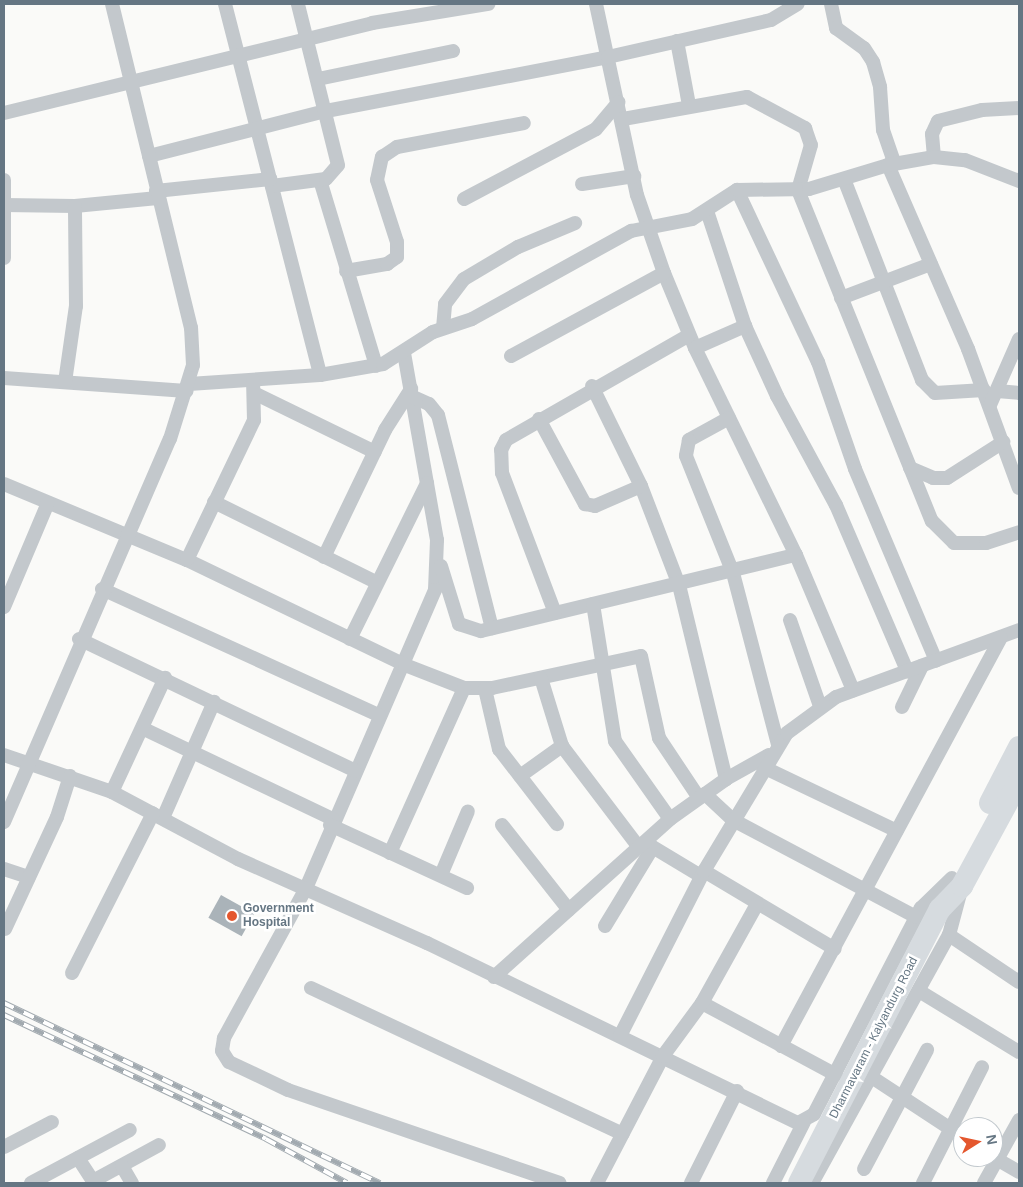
<!DOCTYPE html>
<style>
body{margin:0}
#map{position:relative;width:1023px;height:1187px;overflow:hidden;background:#fafaf8;font-family:Arial,sans-serif}
div>[style]{position:absolute}
.building>*{inset:0;background:#aab3b9;transform-origin:0 0}
.street>*{height:14px;margin:-7px;padding:0 7px;transform-origin:7px;border-radius:7px;background:#c3c8cc}
.primary>*{height:22px;margin:-11px;padding:0 11px;transform-origin:11px;border-radius:11px;background:#d6dbdf}
.rail>*{height:5.5px;margin-top:-2.75px;transform-origin:0;background:repeating-linear-gradient(90deg,#fff 0 11px,#a2aab0 0 22px);box-sizing:border-box;border-block:1px solid #a2aab0}
.dots>*{width:14px;height:14px;translate:-50% -50%;box-sizing:border-box;border:2px solid #fff;border-radius:50%}
span{translate:-50% -50%;white-space:nowrap;text-align:center;line-height:1.15;-webkit-text-stroke:5px #fff;paint-order:stroke}
.poi-label{font-size:12px;color:#657683;font-weight:700}
.left{translate:0 -50%;text-align:left}
.street-label{font-size:12px;color:#657683}
.frame{position:absolute;inset:0;border:5px solid #657683;pointer-events:none}
.north{position:absolute;left:953px;top:1117px;width:50px;height:50px;box-sizing:border-box;background:#fff;border:1px solid #c1c8cd;border-radius:50%;rotate:80deg;font-size:14px;font-weight:700;line-height:20px;text-align:center;color:#657683}
.north::after{content:'';display:block;margin:auto;width:18px;height:22px;background:#e4572e;clip-path:polygon(50% 0,100% 100%,50% 72%,0 100%)}
</style>
<div id="map">
<div class="building">
<div style="left:221px;top:895px;width:38px;height:26px;rotate:29deg"></div>
</div>
<div class="street">
<div style="left:225px;top:4px;width:383px;rotate:75.6deg"></div>
<div style="left:596px;top:4px;width:195px;rotate:77.9deg"></div>
<div style="left:637px;top:195px;width:83px;rotate:70.9deg"></div>
<div style="left:664px;top:273px;width:81px;rotate:67.5deg"></div>
<div style="left:695px;top:348px;width:230px;rotate:64deg"></div>
<div style="left:796px;top:555px;width:147px;rotate:67.1deg"></div>
<div style="left:831px;top:4px;width:25px;rotate:78deg"></div>
<div style="left:836px;top:28px;width:34px;rotate:36deg"></div>
<div style="left:864px;top:48px;width:17px;rotate:57deg"></div>
<div style="left:873px;top:62px;width:26px;rotate:74deg"></div>
<div style="left:880px;top:87px;width:43px;rotate:86deg"></div>
<div style="left:883px;top:130px;width:36px;rotate:71deg"></div>
<div style="left:677px;top:41px;width:65px;rotate:79.4deg"></div>
<div style="left:318px;top:79px;width:138px;rotate:-11.7deg"></div>
<div style="left:4px;top:113px;width:379px;rotate:-13.7deg"></div>
<div style="left:372px;top:23px;width:118px;rotate:-9.3deg"></div>
<div style="left:623px;top:119px;width:126px;rotate:-10.1deg"></div>
<div style="left:747px;top:97px;width:66px;rotate:28.1deg"></div>
<div style="left:805px;top:128px;width:18px;rotate:71deg"></div>
<div style="left:811px;top:145px;width:47px;rotate:106.1deg"></div>
<div style="left:798px;top:190px;width:357px;rotate:68deg"></div>
<div style="left:932px;top:521px;width:31px;rotate:45deg"></div>
<div style="left:954px;top:543px;width:32px"></div>
<div style="left:986px;top:543px;width:35px;rotate:-18deg"></div>
<div style="left:149px;top:156px;width:183px;rotate:-14.3deg"></div>
<div style="left:326px;top:111px;width:287px;rotate:-10.8deg"></div>
<div style="left:608px;top:57px;width:167px;rotate:-12.8deg"></div>
<div style="left:771px;top:20px;width:31px;rotate:-31deg"></div>
<div style="left:934px;top:157px;width:23px;rotate:-95deg"></div>
<div style="left:932px;top:134px;width:14px;rotate:-65deg"></div>
<div style="left:938px;top:121px;width:45px;rotate:-14deg"></div>
<div style="left:982px;top:110px;width:37px;rotate:-3deg"></div>
<div style="left:888px;top:165px;width:201px;rotate:66.5deg"></div>
<div style="left:968px;top:349px;width:148px;rotate:69.9deg"></div>
<div style="left:844px;top:179px;width:216px;rotate:68.8deg"></div>
<div style="left:922px;top:380px;width:18px;rotate:45deg"></div>
<div style="left:935px;top:393px;width:49px;rotate:-3.5deg"></div>
<div style="left:4px;top:180px;width:78px;rotate:90deg"></div>
<div style="left:320px;top:180px;width:194px;rotate:73.2deg"></div>
<div style="left:582px;top:184px;width:53px;rotate:-8.7deg"></div>
<div style="left:272px;top:186px;width:54px;rotate:-7.4deg"></div>
<div style="left:326px;top:179px;width:18px;rotate:-49deg"></div>
<div style="left:338px;top:165px;width:166px;rotate:-104deg"></div>
<div style="left:737px;top:190px;width:190px;rotate:64.8deg"></div>
<div style="left:818px;top:362px;width:113px;rotate:70.9deg"></div>
<div style="left:855px;top:469px;width:208px;rotate:67.1deg"></div>
<div style="left:156px;top:191px;width:115px;rotate:-6deg"></div>
<div style="left:464px;top:199px;width:149px;rotate:-27.9deg"></div>
<div style="left:596px;top:129px;width:35px;rotate:-50deg"></div>
<div style="left:4px;top:205px;width:71px;rotate:0.8deg"></div>
<div style="left:75px;top:206px;width:83px;rotate:-5.5deg"></div>
<div style="left:707px;top:211px;width:121px;rotate:71.7deg"></div>
<div style="left:745px;top:326px;width:77px;rotate:65.4deg"></div>
<div style="left:777px;top:396px;width:124px;rotate:61.6deg"></div>
<div style="left:836px;top:505px;width:181px;rotate:66.8deg"></div>
<div style="left:346px;top:271px;width:42px;rotate:-9.7deg"></div>
<div style="left:387px;top:264px;width:12px;rotate:-35deg"></div>
<div style="left:397px;top:257px;width:15px;rotate:-90deg"></div>
<div style="left:397px;top:242px;width:65px;rotate:-107.9deg"></div>
<div style="left:377px;top:180px;width:24px;rotate:-78deg"></div>
<div style="left:382px;top:157px;width:18px;rotate:-34deg"></div>
<div style="left:397px;top:147px;width:129px;rotate:-10.7deg"></div>
<div style="left:841px;top:298px;width:96px;rotate:-20.7deg"></div>
<div style="left:443px;top:328px;width:24px;rotate:-85deg"></div>
<div style="left:445px;top:304px;width:31px;rotate:-53deg"></div>
<div style="left:464px;top:279px;width:63px;rotate:-30.7deg"></div>
<div style="left:518px;top:247px;width:62px;rotate:-22.8deg"></div>
<div style="left:695px;top:348px;width:55px;rotate:-23.7deg"></div>
<div style="left:404px;top:353px;width:190px;rotate:80deg"></div>
<div style="left:437px;top:540px;width:50px;rotate:92.3deg"></div>
<div style="left:435px;top:590px;width:327px;rotate:113.4deg"></div>
<div style="left:305px;top:890px;width:169px;rotate:118.7deg"></div>
<div style="left:224px;top:1038px;width:13px;rotate:99deg"></div>
<div style="left:222px;top:1051px;width:13px;rotate:58deg"></div>
<div style="left:229px;top:1062px;width:65px;rotate:25.4deg"></div>
<div style="left:288px;top:1090px;width:287px;rotate:18.9deg"></div>
<div style="left:511px;top:356px;width:174px;rotate:-28.5deg"></div>
<div style="left:4px;top:378px;width:183px;rotate:4.1deg"></div>
<div style="left:65px;top:382px;width:77px;rotate:-81.8deg"></div>
<div style="left:76px;top:306px;width:100px;rotate:-90.6deg"></div>
<div style="left:189px;top:384px;width:131px;rotate:-3.9deg"></div>
<div style="left:320px;top:375px;width:64px;rotate:-9.9deg"></div>
<div style="left:383px;top:364px;width:59px;rotate:-32.6deg"></div>
<div style="left:433px;top:332px;width:41px;rotate:-18.4deg"></div>
<div style="left:472px;top:319px;width:182px;rotate:-29deg"></div>
<div style="left:631px;top:231px;width:62px;rotate:-11.1deg"></div>
<div style="left:692px;top:219px;width:54px;rotate:-32.8deg"></div>
<div style="left:737px;top:190px;width:72px;rotate:-0.8deg"></div>
<div style="left:809px;top:189px;width:83px;rotate:-16.9deg"></div>
<div style="left:888px;top:165px;width:47px;rotate:-9.9deg"></div>
<div style="left:934px;top:157px;width:31px;rotate:6deg"></div>
<div style="left:965px;top:160px;width:58px;rotate:21.3deg"></div>
<div style="left:592px;top:386px;width:111px;rotate:63.9deg"></div>
<div style="left:641px;top:486px;width:106px;rotate:69deg"></div>
<div style="left:679px;top:585px;width:200px;rotate:76.4deg"></div>
<div style="left:997px;top:391px;width:22px;rotate:5deg"></div>
<div style="left:256px;top:394px;width:132px;rotate:26deg"></div>
<div style="left:413px;top:397px;width:17px;rotate:24deg"></div>
<div style="left:429px;top:404px;width:14px;rotate:51deg"></div>
<div style="left:438px;top:415px;width:220px;rotate:75.8deg"></div>
<div style="left:990px;top:405px;width:72px;rotate:-66.3deg"></div>
<div style="left:729px;top:418px;width:46px;rotate:151.2deg"></div>
<div style="left:689px;top:440px;width:16px;rotate:101deg"></div>
<div style="left:686px;top:456px;width:126px;rotate:68.1deg"></div>
<div style="left:733px;top:573px;width:177px;rotate:75.3deg"></div>
<div style="left:539px;top:419px;width:97px;rotate:61.6deg"></div>
<div style="left:585px;top:504px;width:10px;rotate:11deg"></div>
<div style="left:595px;top:506px;width:50px;rotate:-23.5deg"></div>
<div style="left:910px;top:468px;width:25px;rotate:23deg"></div>
<div style="left:933px;top:478px;width:14px"></div>
<div style="left:947px;top:478px;width:67px;rotate:-32.7deg"></div>
<div style="left:4px;top:484px;width:198px;rotate:22.6deg"></div>
<div style="left:187px;top:560px;width:242px;rotate:25.7deg"></div>
<div style="left:405px;top:665px;width:63px;rotate:21.3deg"></div>
<div style="left:464px;top:688px;width:28px"></div>
<div style="left:492px;top:688px;width:152px;rotate:-12.1deg"></div>
<div style="left:641px;top:656px;width:84px;rotate:77.6deg"></div>
<div style="left:659px;top:738px;width:72px;rotate:56.3deg"></div>
<div style="left:214px;top:502px;width:181px;rotate:26.3deg"></div>
<div style="left:324px;top:557px;width:141px;rotate:-64.3deg"></div>
<div style="left:385px;top:430px;width:49px;rotate:-57.6deg"></div>
<div style="left:187px;top:560px;width:155px;rotate:-64.4deg"></div>
<div style="left:254px;top:420px;width:40px;rotate:-91.4deg"></div>
<div style="left:441px;top:566px;width:61px;rotate:72.8deg"></div>
<div style="left:459px;top:624px;width:23px;rotate:18deg"></div>
<div style="left:481px;top:631px;width:324px;rotate:-13.6deg"></div>
<div style="left:102px;top:589px;width:304px;rotate:24.5deg"></div>
<div style="left:593px;top:604px;width:139px;rotate:80.9deg"></div>
<div style="left:615px;top:741px;width:95px;rotate:54.8deg"></div>
<div style="left:4px;top:607px;width:113px;rotate:-67.1deg"></div>
<div style="left:555px;top:613px;width:150px;rotate:-110.7deg"></div>
<div style="left:502px;top:473px;width:23px;rotate:-92deg"></div>
<div style="left:501px;top:450px;width:11px;rotate:-63deg"></div>
<div style="left:506px;top:440px;width:211px;rotate:-29.8deg"></div>
<div style="left:790px;top:620px;width:91px;rotate:70.8deg"></div>
<div style="left:79px;top:639px;width:305px;rotate:25.5deg"></div>
<div style="left:350px;top:639px;width:174px;rotate:-63.7deg"></div>
<div style="left:541px;top:678px;width:71px;rotate:72.8deg"></div>
<div style="left:562px;top:746px;width:126px;rotate:52.8deg"></div>
<div style="left:485px;top:689px;width:62px;rotate:76.9deg"></div>
<div style="left:499px;top:749px;width:95px;rotate:52.3deg"></div>
<div style="left:902px;top:707px;width:46px;rotate:-64deg"></div>
<div style="left:144px;top:729px;width:209px;rotate:25.5deg"></div>
<div style="left:4px;top:755px;width:114px;rotate:18.9deg"></div>
<div style="left:112px;top:792px;width:143px;rotate:28deg"></div>
<div style="left:238px;top:859px;width:207px;rotate:24deg"></div>
<div style="left:427px;top:943px;width:412px;rotate:25.9deg"></div>
<div style="left:798px;top:1123px;width:18px;rotate:-29deg"></div>
<div style="left:814px;top:1114px;width:232px;rotate:-62.6deg"></div>
<div style="left:921px;top:908px;width:43px;rotate:-44.1deg"></div>
<div style="left:763px;top:767px;width:148px;rotate:25.5deg"></div>
<div style="left:520px;top:776px;width:52px;rotate:-35.5deg"></div>
<div style="left:112px;top:792px;width:126px;rotate:-65.1deg"></div>
<div style="left:705px;top:794px;width:38px;rotate:43deg"></div>
<div style="left:733px;top:820px;width:207px;rotate:27.9deg"></div>
<div style="left:163px;top:818px;width:127px;rotate:-66.3deg"></div>
<div style="left:4px;top:822px;width:417px;rotate:-66.6deg"></div>
<div style="left:170px;top:439px;width:77px;rotate:-72.7deg"></div>
<div style="left:193px;top:365px;width:37px;rotate:-93deg"></div>
<div style="left:191px;top:328px;width:333px;rotate:-103.7deg"></div>
<div style="left:330px;top:825px;width:151px;rotate:24.7deg"></div>
<div style="left:502px;top:825px;width:108px;rotate:51.8deg"></div>
<div style="left:646px;top:843px;width:64px;rotate:31deg"></div>
<div style="left:390px;top:853px;width:181px;rotate:-65.8deg"></div>
<div style="left:4px;top:869px;width:26px;rotate:18deg"></div>
<div style="left:704px;top:871px;width:152px;rotate:30.8deg"></div>
<div style="left:441px;top:875px;width:69px;rotate:-67.1deg"></div>
<div style="left:605px;top:926px;width:92px;rotate:-58.7deg"></div>
<div style="left:5px;top:929px;width:123px;rotate:-65.1deg"></div>
<div style="left:57px;top:817px;width:43px;rotate:-72.4deg"></div>
<div style="left:949px;top:935px;width:84px;rotate:33.9deg"></div>
<div style="left:72px;top:973px;width:179px;rotate:-63.1deg"></div>
<div style="left:494px;top:977px;width:237px;rotate:-41.9deg"></div>
<div style="left:670px;top:819px;width:69px;rotate:-35.5deg"></div>
<div style="left:726px;top:779px;width:49px;rotate:-29.2deg"></div>
<div style="left:311px;top:988px;width:344px;rotate:25.1deg"></div>
<div style="left:919px;top:991px;width:117px;rotate:31.4deg"></div>
<div style="left:702px;top:1003px;width:152px;rotate:28.2deg"></div>
<div style="left:620px;top:1036px;width:185px;rotate:-63deg"></div>
<div style="left:704px;top:871px;width:161px;rotate:-59deg"></div>
<div style="left:787px;top:733px;width:61px;rotate:-36.3deg"></div>
<div style="left:836px;top:697px;width:195px;rotate:-20.1deg"></div>
<div style="left:781px;top:1046px;width:464px;rotate:-61.7deg"></div>
<div style="left:870px;top:1076px;width:111px;rotate:33.3deg"></div>
<div style="left:4px;top:1147px;width:54px;rotate:-27.5deg"></div>
<div style="left:993px;top:1157px;width:30px;rotate:30deg"></div>
<div style="left:78px;top:1158px;width:27px;rotate:57deg"></div>
<div style="left:93px;top:1181px;width:75px;rotate:-28.6deg"></div>
<div style="left:122px;top:1166px;width:20px;rotate:60deg"></div>
<div style="left:864px;top:1169px;width:135px;rotate:-62.1deg"></div>
<div style="left:31px;top:1183px;width:112px;rotate:-28.2deg"></div>
<div style="left:597px;top:1183px;width:143px;rotate:-62.5deg"></div>
<div style="left:663px;top:1056px;width:66px;rotate:-53.7deg"></div>
<div style="left:702px;top:1003px;width:113px;rotate:-60.9deg"></div>
<div style="left:691px;top:1183px;width:103px;rotate:-63.4deg"></div>
<div style="left:773px;top:1183px;width:68px;rotate:-63.1deg"></div>
<div style="left:812px;top:1183px;width:283px;rotate:-61.1deg"></div>
<div style="left:949px;top:935px;width:51px;rotate:-75.1deg"></div>
<div style="left:923px;top:1183px;width:130px;rotate:-63deg"></div>
<div style="left:984px;top:1183px;width:72px;rotate:-60.9deg"></div>
</div>
<div class="primary">
<div style="left:990px;top:803px;width:63px;rotate:-62.6deg"></div>
<div style="left:799px;top:1183px;width:308px;rotate:-62.8deg"></div>
<div style="left:940px;top:909px;width:32px;rotate:-46deg"></div>
<div style="left:962px;top:886px;width:119px;rotate:-61.5deg"></div>
</div>
<div class="rail">
<div style="left:4px;top:1003px;width:417px;rotate:25.6deg"></div>
<div style="left:4px;top:1015px;width:290px;rotate:25.3deg"></div>
<div style="left:266px;top:1139px;width:92px;rotate:28.5deg"></div>
</div>
<div class="dots">
<div style="left:232px;top:916px;background:#e4572e"></div>
</div>
<div class="poi-label">
<span class="left" style="left:243px;top:916px">Government<br>Hospital</span>
</div>
<div class="street-label">
<span style="left:874px;top:1038px;rotate:-63deg">Dharmavaram - Kalyandurg Road</span>
</div>
<div class="frame"></div>
<div class="north">N</div>
</div>
